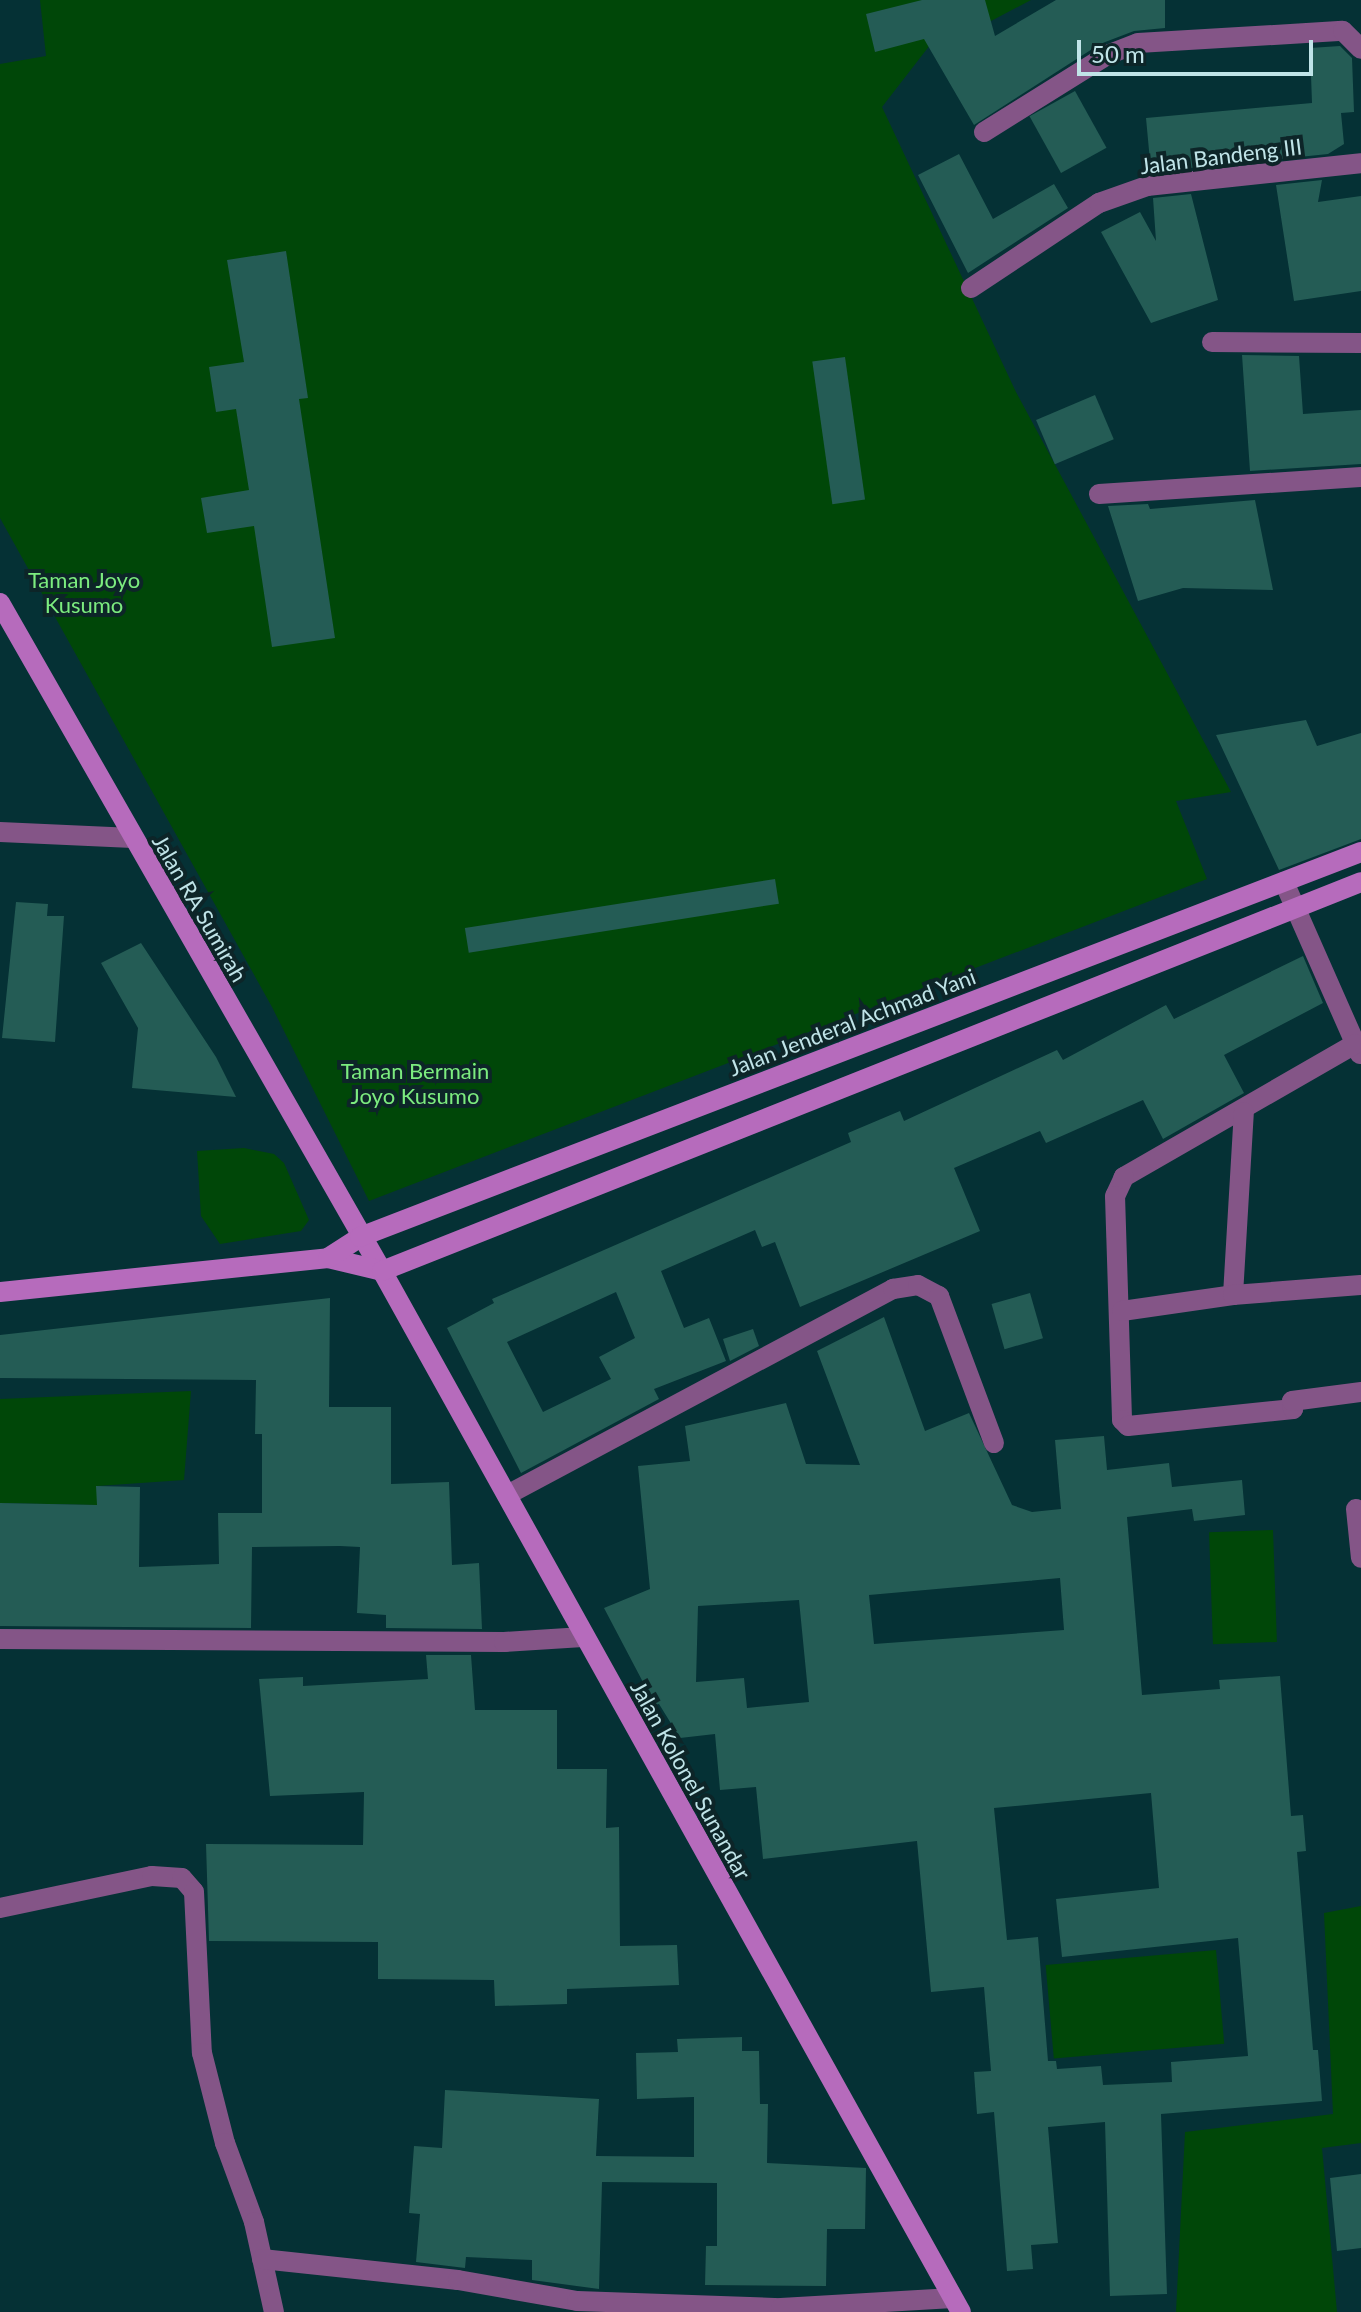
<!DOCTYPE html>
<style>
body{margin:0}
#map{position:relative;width:1361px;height:2312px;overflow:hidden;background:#053135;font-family:Lato,sans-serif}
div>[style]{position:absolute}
.green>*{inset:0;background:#004708;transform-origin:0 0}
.building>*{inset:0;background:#245c55;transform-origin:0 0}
.street>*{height:20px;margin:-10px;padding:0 10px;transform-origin:10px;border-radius:10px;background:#845587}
.secondary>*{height:20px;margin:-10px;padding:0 10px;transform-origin:10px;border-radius:10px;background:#b66bbc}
span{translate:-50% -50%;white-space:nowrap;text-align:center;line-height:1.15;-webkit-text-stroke:8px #0d2528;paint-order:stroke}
.street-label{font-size:22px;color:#c0e4e8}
.park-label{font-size:22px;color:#7cec7f}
.scale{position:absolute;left:1077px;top:40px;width:236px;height:36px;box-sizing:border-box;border:4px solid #c0e4e8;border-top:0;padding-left:10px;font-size:24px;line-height:28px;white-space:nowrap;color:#c0e4e8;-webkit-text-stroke:6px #0d2528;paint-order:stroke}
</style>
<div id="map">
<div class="green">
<div style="clip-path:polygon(40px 0,1031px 0,991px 21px,937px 36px,882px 107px,1016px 392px,1231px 792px,1176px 801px,1207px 879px,369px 1201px,272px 1007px,0 518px,0 64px,46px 56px)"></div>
<div style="clip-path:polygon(244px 1148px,274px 1154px,284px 1163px,309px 1220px,301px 1231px,220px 1244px,201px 1216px,197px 1151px)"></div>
<div style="clip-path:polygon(191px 1391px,184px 1480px,97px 1486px,97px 1505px,0 1503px,0 1399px)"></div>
<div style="left:1273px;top:1530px;width:112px;height:64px;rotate:88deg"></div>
<div style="clip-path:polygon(1361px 1906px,1361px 2143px,1322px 2148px,1337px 2312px,1176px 2312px,1185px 2132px,1333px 2114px,1324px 1913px)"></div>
<div style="left:1216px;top:1950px;width:94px;height:171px;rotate:85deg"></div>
</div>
<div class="building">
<div style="clip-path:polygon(922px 0,985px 0,995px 36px,1056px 0,1165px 0,1165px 28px,1134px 31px,1100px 44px,974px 125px,924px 39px,875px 52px,866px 14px)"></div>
<div style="clip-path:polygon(1340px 46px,1352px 58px,1354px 112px,1341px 113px,1344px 144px,1328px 154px,1151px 172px,1146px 118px,1312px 103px,1310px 48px)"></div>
<div style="left:1075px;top:91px;width:65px;height:52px;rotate:61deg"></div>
<div style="clip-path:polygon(959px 154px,993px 219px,1054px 184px,1068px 208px,968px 273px,918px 175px)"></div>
<div style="clip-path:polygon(1322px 180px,1318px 202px,1361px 196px,1361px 291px,1294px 301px,1276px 185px)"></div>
<div style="clip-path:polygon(1191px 194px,1218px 300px,1151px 323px,1101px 232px,1140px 212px,1156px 241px,1153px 198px)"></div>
<div style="clip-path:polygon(286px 251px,308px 398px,299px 399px,335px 638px,272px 647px,254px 526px,207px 533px,201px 498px,249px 490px,236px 409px,216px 412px,209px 367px,244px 362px,227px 260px)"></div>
<div style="clip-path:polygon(1242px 355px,1299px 356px,1303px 414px,1361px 410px,1361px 464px,1250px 471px)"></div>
<div style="left:845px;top:357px;width:144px;height:33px;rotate:82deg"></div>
<div style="left:1095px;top:395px;width:48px;height:64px;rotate:67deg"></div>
<div style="clip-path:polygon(1255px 500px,1273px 590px,1183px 588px,1138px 601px,1108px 506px,1148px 504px,1150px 509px)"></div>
<div style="clip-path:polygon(1306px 720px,1317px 746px,1361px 733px,1361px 839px,1279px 870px,1216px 735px)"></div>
<div style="left:775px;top:879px;width:25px;height:314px;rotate:81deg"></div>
<div style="clip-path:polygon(16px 902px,48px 904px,47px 916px,64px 916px,55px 1042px,2px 1038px)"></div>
<div style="clip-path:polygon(141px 943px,216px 1057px,236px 1097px,132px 1088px,138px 1028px,101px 963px)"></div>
<div style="clip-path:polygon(evenodd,1303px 956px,1323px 1003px,1224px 1055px,1244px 1093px,1163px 1139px,1143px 1100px,1046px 1143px,1040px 1131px,954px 1168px,980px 1231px,800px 1307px,775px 1242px,762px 1247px,755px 1230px,661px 1271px,684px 1328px,709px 1318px,726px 1361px,654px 1389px,659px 1399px,521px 1473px,447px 1328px,494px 1303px,492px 1299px,851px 1142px,848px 1133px,900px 1111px,904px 1121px,1057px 1050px,1063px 1060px,1166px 1005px,1174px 1019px,1303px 956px,616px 1292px,635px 1338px,599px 1357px,611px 1379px,543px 1412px,507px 1342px,616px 1292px)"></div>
<div style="left:1030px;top:1293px;width:47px;height:40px;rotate:74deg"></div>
<div style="clip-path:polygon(330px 1298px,329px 1407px,391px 1407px,391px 1484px,449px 1482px,452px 1565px,479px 1563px,482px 1629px,386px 1628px,386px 1615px,357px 1613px,360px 1547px,340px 1546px,252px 1547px,251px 1628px,0 1626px,0 1503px,97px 1505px,96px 1486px,140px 1487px,139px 1567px,219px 1564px,218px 1513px,262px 1513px,262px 1434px,255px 1434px,256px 1380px,0 1378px,0 1335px)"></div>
<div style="clip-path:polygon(evenodd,884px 1317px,925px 1431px,969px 1413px,1012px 1505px,1032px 1512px,1061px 1509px,1055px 1440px,1104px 1436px,1107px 1470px,1169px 1463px,1172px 1487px,1242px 1480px,1245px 1515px,1194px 1521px,1192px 1509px,1127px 1517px,1142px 1695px,1220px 1689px,1219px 1680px,1280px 1676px,1291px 1816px,1303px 1815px,1306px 1851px,1297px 1852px,1313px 2050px,1318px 2050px,1322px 2101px,1161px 2114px,1167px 2294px,1110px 2296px,1105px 2122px,1048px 2127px,1058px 2243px,1031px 2245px,1033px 2269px,1007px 2271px,994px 2112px,977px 2114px,974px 2072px,991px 2071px,984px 1987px,931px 1992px,917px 1841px,763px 1859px,756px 1787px,720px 1790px,715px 1734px,680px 1738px,659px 1704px,655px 1705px,604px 1608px,650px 1589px,638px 1466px,690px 1461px,685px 1426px,786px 1403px,806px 1464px,860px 1465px,817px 1351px,884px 1317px,1060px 1578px,1064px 1630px,874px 1644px,869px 1595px,1060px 1578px,884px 1317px,799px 1600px,809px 1702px,747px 1708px,744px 1678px,696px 1682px,698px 1606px,799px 1600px,884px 1317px,1151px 1793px,1159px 1888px,1056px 1899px,1062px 1957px,1238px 1938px,1248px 2056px,1171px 2062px,1172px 2082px,1103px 2085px,1101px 2066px,1057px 2069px,1056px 2061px,1048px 2061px,1038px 1937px,1007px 1940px,994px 1808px,1151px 1793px)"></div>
<div style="clip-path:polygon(753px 1329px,759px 1346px,730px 1361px,723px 1339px)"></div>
<div style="clip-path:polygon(426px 1655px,471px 1655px,475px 1710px,557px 1710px,557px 1769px,607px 1769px,606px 1828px,619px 1827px,620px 1946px,677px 1945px,679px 1985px,567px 1989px,567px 2004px,495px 2006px,494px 1980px,378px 1979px,378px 1942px,209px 1941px,206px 1844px,363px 1845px,364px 1792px,270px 1796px,259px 1679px,303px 1677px,303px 1686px,428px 1679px)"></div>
<div style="clip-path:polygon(742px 2037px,742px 2051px,759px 2051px,760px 2104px,768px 2104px,767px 2163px,866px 2168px,865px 2229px,827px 2229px,826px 2286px,705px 2285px,706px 2246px,717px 2246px,717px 2183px,602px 2182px,599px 2289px,532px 2280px,532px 2260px,466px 2257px,465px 2268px,416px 2262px,420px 2214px,409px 2213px,414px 2146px,442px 2148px,445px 2090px,599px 2099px,596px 2156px,694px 2157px,694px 2097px,637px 2099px,636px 2053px,678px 2052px,677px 2039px)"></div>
<div style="clip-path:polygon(1361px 2174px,1361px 2248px,1337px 2251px,1330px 2178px)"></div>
</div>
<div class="street">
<div style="left:984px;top:132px;width:145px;rotate:-32deg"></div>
<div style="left:1107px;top:55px;width:33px;rotate:-21deg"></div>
<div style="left:1138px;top:43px;width:205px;rotate:-3.4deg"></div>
<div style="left:1343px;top:31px;width:25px;rotate:45deg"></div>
<div style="left:971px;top:288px;width:154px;rotate:-33.6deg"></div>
<div style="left:1099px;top:203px;width:51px;rotate:-19.5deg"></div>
<div style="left:1147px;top:186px;width:215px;rotate:-6.1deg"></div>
<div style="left:1212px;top:342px;width:149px;rotate:0.4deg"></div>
<div style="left:1099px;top:494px;width:263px;rotate:-3.7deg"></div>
<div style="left:0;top:832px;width:133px;rotate:2.6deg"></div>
<div style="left:1284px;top:882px;width:188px;rotate:66.2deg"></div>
<div style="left:1355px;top:1044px;width:267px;rotate:150.1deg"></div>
<div style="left:1124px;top:1177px;width:21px;rotate:115deg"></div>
<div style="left:1115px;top:1196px;width:224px;rotate:88.2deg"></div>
<div style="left:1122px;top:1420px;width:8px;rotate:45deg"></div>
<div style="left:1128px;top:1426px;width:166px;rotate:-5.9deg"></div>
<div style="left:1293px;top:1409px;width:8px;rotate:-97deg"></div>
<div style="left:1292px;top:1401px;width:70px;rotate:-7.4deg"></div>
<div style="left:1233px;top:1295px;width:183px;rotate:-86.6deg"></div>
<div style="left:1122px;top:1311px;width:112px;rotate:-8.2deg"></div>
<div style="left:1233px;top:1295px;width:128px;rotate:-4.5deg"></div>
<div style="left:507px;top:1495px;width:438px;rotate:-28.1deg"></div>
<div style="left:893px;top:1289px;width:25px;rotate:-9deg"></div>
<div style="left:918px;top:1285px;width:24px;rotate:28deg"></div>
<div style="left:939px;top:1296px;width:157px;rotate:69.5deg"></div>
<div style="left:1356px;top:1509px;width:49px;rotate:84.2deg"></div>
<div style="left:0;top:1639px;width:504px;rotate:0.34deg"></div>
<div style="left:504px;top:1642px;width:79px;rotate:-3.6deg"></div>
<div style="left:0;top:1908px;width:155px;rotate:-11.9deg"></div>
<div style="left:152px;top:1876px;width:30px;rotate:4deg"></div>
<div style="left:182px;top:1878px;width:18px;rotate:49deg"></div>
<div style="left:194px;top:1892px;width:161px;rotate:87.2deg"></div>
<div style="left:202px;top:2053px;width:93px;rotate:75.7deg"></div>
<div style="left:225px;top:2143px;width:84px;rotate:69.8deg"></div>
<div style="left:254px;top:2222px;width:92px;rotate:77.5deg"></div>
<div style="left:262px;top:2259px;width:197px;rotate:6.1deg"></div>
<div style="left:458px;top:2280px;width:121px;rotate:10deg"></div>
<div style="left:577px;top:2301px;width:204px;rotate:2deg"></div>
<div style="left:781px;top:2308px;width:172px;rotate:-3.3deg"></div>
</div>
<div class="secondary">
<div style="left:0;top:603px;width:770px;rotate:60.24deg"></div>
<div style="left:382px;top:1271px;width:1191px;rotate:60.92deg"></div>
<div style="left:328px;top:1258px;width:56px;rotate:13.5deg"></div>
<div style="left:382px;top:1271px;width:1053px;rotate:-21.67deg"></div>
<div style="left:0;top:1292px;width:330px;rotate:-5.9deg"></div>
<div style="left:328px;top:1258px;width:38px;rotate:-33deg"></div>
<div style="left:360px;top:1237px;width:1072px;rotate:-21.04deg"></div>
</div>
<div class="street-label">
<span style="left:1221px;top:156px;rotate:-7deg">Jalan Bandeng III</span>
<span style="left:200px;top:908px;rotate:60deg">Jalan RA Sumirah</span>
<span style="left:852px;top:1022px;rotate:-21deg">Jalan Jenderal Achmad Yani</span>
<span style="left:691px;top:1780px;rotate:61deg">Jalan Kolonel Sunandar</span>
</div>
<div class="park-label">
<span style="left:84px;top:592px">Taman Joyo<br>Kusumo</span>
<span style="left:415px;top:1083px">Taman Bermain<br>Joyo Kusumo</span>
</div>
<div class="scale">50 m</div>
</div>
